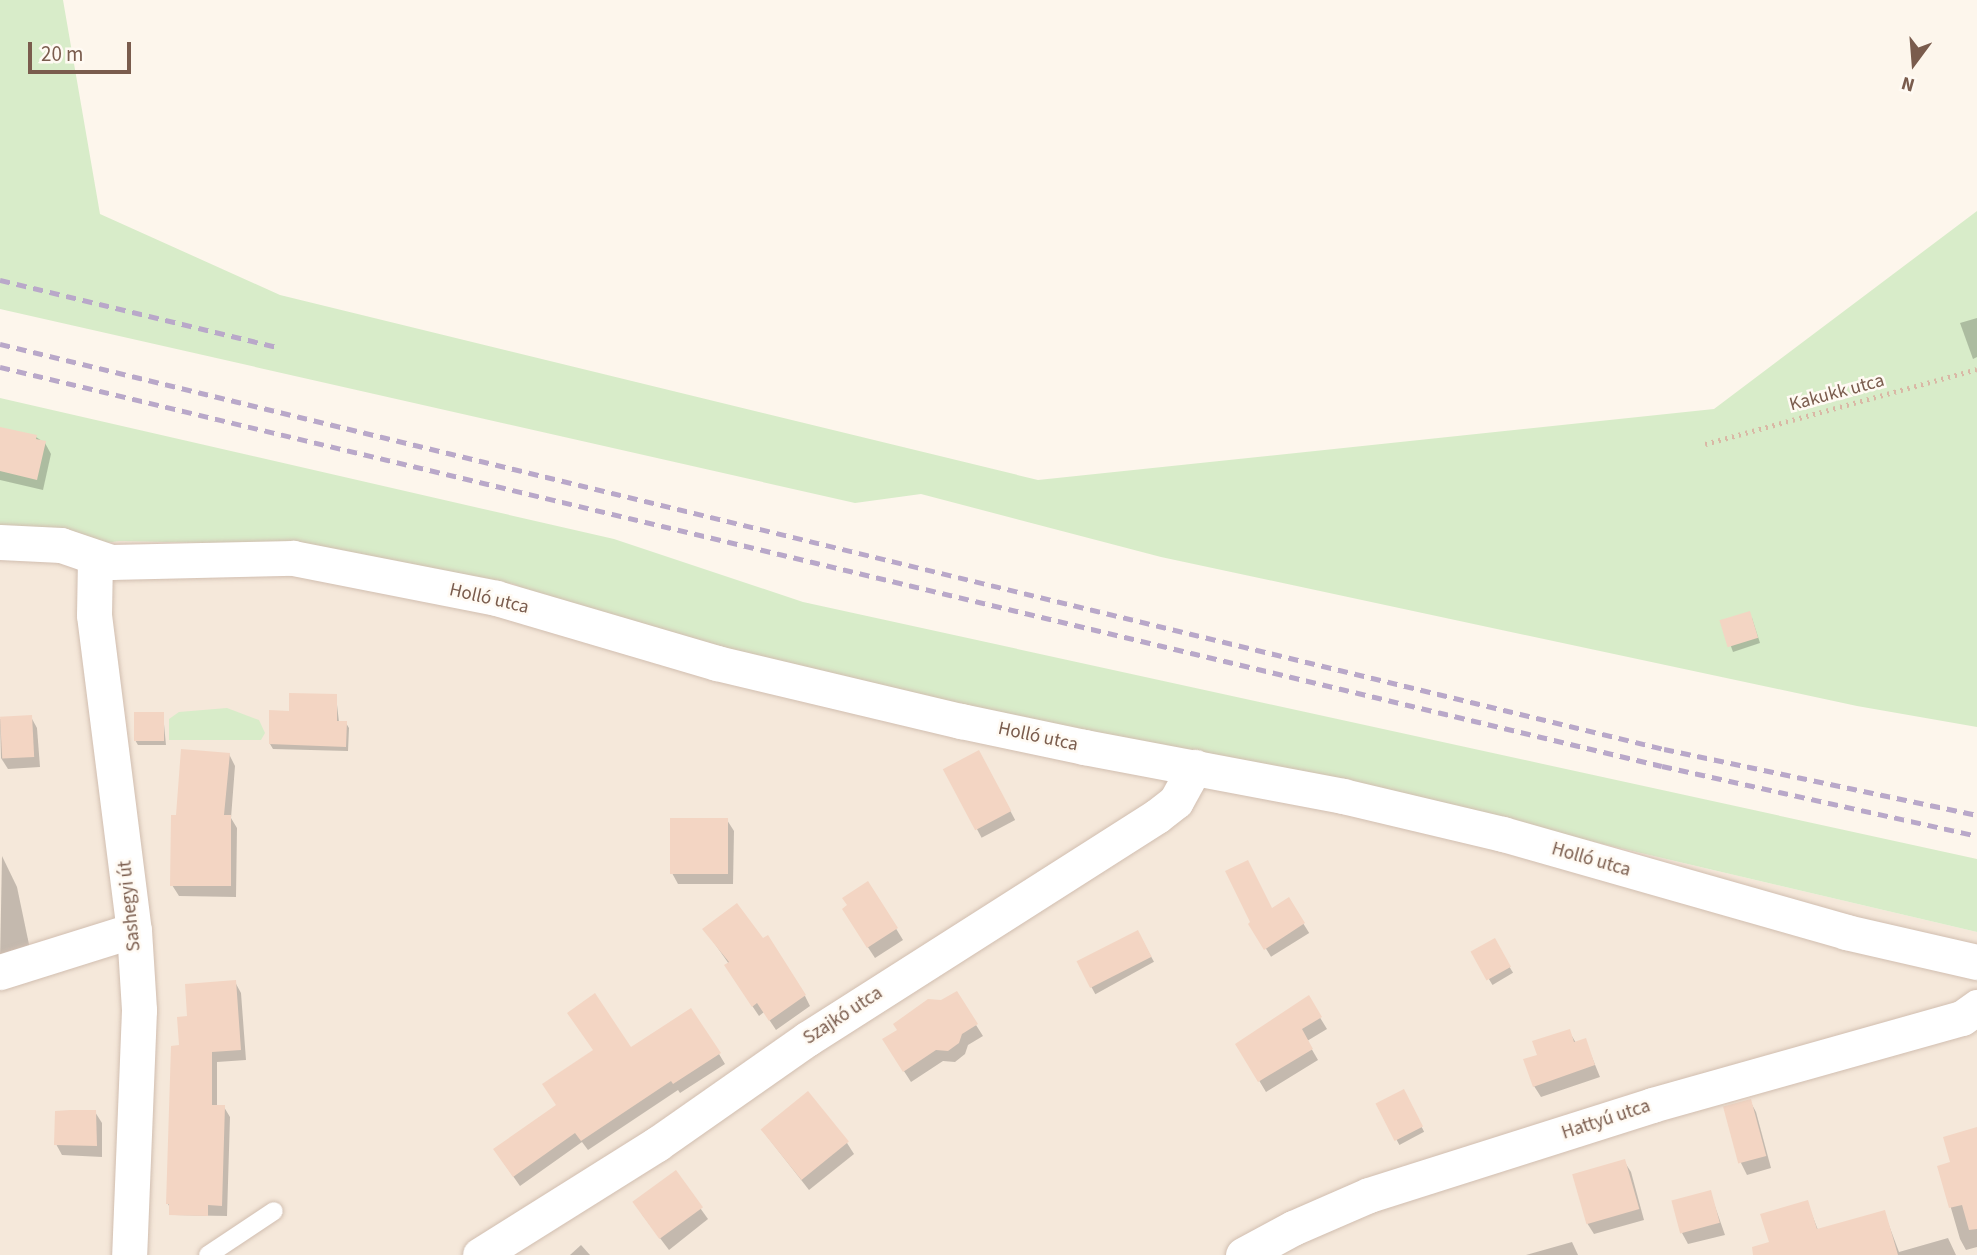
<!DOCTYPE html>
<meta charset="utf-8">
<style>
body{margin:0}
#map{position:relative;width:1977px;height:1255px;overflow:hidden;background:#fdf6ec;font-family:"Source Sans 3",sans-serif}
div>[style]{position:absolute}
.residential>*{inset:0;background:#f5e8da}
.green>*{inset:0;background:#d8ecc9}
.shadow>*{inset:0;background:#0003;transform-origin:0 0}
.building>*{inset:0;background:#f3d5c3;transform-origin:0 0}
.path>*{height:4.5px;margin-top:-2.25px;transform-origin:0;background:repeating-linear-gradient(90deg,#d9b8a5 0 2px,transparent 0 7px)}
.roads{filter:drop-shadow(0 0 2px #d1beb0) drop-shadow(0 0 2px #d1beb0)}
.service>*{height:18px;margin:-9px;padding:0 9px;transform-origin:9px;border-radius:9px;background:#fff}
.minor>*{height:35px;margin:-17.5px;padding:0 17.5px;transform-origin:17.5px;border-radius:17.5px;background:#fff}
.rail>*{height:5px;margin-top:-2.5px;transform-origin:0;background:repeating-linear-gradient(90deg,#b9a8c9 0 10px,transparent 0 17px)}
span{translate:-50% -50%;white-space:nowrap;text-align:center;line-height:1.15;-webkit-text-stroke:5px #fffaf3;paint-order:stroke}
.street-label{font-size:19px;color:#7a5c4d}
.north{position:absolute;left:1879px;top:28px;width:70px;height:70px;-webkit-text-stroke:5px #fffaf3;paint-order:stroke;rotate:196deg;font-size:19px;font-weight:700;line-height:28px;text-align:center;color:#7a5c4d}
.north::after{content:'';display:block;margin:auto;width:24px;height:32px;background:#7a5c4d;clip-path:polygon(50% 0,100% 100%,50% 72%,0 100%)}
.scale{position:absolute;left:28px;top:42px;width:103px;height:32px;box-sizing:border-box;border:4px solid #7a5c4d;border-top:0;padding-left:9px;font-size:21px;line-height:24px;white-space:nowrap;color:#7a5c4d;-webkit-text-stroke:5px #fffaf3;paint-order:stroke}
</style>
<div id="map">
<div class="residential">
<div style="clip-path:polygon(0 534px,87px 546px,118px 541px,303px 545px,400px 576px,515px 584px,562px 610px,1415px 800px,1977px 932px,1977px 1255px,0 1255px)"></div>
</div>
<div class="green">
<div style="clip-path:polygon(0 0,63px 0,100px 214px,280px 295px,1038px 480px,1714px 409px,1977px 211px,1977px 727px,1857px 706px,1161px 557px,921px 494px,855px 503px,0 309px)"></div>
<div style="clip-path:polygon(0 398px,614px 539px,803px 602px,1977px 859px,1977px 932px,1415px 800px,1094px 741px,562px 610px,514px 584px,346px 565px,303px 545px,119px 541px,87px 546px,0 534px)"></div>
<div style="clip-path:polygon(227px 708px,259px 720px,265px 733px,261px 740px,169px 740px,169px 719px,179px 712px)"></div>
</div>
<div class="shadow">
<div style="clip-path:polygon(1977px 318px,1977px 357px,1973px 359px,1960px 323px)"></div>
<div style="clip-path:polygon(0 428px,36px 437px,45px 443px,51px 454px,43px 490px,0 480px)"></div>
<div style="clip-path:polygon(1752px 618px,1760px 643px,1733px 652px,1722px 622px)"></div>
<div style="clip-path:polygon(336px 696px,339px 722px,346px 723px,349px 728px,348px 751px,273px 749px,270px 744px,291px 713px)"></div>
<div style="clip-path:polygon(163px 714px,166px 745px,138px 745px,135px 740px)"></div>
<div style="clip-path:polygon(31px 717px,37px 728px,40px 767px,8px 769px,1px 758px,0 719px)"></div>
<div style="left:979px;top:752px;width:77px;height:38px;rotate:62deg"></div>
<div style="clip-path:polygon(229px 754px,235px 766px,231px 818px,237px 828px,236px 897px,179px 896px,172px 885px,178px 817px)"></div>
<div style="clip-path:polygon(727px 820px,734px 831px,733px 884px,678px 884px,672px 873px)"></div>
<div style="clip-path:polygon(2px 856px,17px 887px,31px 954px,0 962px)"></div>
<div style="clip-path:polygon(868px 883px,903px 940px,875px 958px,850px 920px)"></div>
<div style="left:1288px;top:899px;width:40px;height:45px;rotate:58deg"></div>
<div style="clip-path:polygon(705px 930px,805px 996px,810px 1006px,776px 1030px,764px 1012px,759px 1016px,732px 976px,729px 964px)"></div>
<div style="left:1138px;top:933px;width:33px;height:67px;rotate:61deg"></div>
<div style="left:1494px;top:941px;width:37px;height:24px;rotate:59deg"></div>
<div style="clip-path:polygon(235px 982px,241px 993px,246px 1060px,217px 1062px,217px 1107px,224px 1107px,230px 1117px,227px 1216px,174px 1215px,168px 1204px,181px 1047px,188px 1017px)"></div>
<div style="clip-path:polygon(1308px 998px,1327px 1029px,1307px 1041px,1318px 1060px,1266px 1092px,1237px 1044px)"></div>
<div style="clip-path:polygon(976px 1025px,983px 1036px,968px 1045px,965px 1054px,955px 1062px,943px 1061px,911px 1082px,891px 1051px)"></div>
<div style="clip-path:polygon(1569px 1031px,1576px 1043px,1585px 1040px,1600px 1077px,1541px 1097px,1534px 1086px,1539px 1056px)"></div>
<div style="clip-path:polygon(630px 1049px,719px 1054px,725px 1064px,680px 1093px,678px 1090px,588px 1150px,582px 1142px,520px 1186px,501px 1159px,558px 1106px)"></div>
<div style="left:1403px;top:1092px;width:45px;height:28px;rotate:62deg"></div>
<div style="clip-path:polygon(1750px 1101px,1756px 1112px,1771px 1168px,1747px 1175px,1741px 1163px)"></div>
<div style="clip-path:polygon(95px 1112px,102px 1123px,102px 1157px,62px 1155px,56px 1144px)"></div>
<div style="clip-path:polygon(1977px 1129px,1977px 1247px,1966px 1250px,1960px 1239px,1939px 1167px,1952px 1164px)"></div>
<div style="clip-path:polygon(762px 1130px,847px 1143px,854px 1154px,809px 1190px)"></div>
<div style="clip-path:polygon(1624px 1161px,1631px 1172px,1644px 1220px,1594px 1234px,1587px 1223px)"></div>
<div style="clip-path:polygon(675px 1173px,708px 1219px,669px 1250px,641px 1213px)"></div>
<div style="clip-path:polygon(1710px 1192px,1725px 1235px,1688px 1244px,1682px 1233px)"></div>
<div style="clip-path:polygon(1807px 1202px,1818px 1230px,1884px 1212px,1899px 1252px,1948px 1238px,1956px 1255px,1774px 1255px)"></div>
<div style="clip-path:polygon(1572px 1242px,1578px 1255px,1526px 1255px)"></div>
<div style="clip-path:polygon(581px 1245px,590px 1255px,570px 1255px)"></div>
</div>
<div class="building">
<div style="clip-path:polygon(0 427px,37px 435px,36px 439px,46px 441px,37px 480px,0 471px)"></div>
<div style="left:1750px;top:611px;width:28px;height:32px;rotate:73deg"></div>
<div style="clip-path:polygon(289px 693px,337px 694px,337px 721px,347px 721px,346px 747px,269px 744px,269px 710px,289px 711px)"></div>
<div style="left:134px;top:712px;width:30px;height:29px"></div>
<div style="left:32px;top:715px;width:42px;height:32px;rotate:87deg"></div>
<div style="clip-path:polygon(181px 749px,230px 753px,224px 815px,231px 815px,231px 886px,170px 886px,171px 815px,176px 815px)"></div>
<div style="left:979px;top:750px;width:69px;height:41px;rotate:62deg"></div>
<div style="left:670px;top:818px;width:58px;height:56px"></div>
<div style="clip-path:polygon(1248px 860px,1272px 908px,1289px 897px,1305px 923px,1264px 950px,1248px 924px,1250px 922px,1225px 871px)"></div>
<div style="clip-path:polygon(868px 881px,898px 928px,867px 948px,842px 909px,847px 905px,842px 898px)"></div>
<div style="clip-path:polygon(737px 903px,763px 938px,768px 935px,806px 995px,769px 1021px,757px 1003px,752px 1007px,724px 965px,729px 962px,702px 929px)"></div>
<div style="left:1138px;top:930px;width:30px;height:69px;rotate:63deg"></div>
<div style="left:1495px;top:938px;width:33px;height:28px;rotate:61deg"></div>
<div style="clip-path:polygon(236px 980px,241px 1050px,212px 1052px,212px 1105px,225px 1105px,222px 1206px,208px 1205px,208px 1216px,169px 1215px,169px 1204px,166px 1204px,171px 1046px,179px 1045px,177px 1017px,187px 1016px,185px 984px)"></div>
<div style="clip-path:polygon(957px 991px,978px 1024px,962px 1034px,959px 1043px,948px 1051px,936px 1050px,903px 1072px,882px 1039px,897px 1030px,893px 1024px,928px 999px,941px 1000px)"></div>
<div style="clip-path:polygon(595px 993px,631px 1047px,691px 1008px,721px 1053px,673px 1084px,671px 1081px,581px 1141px,575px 1133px,513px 1177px,493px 1149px,556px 1105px,542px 1084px,593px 1050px,567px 1013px)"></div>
<div style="clip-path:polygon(1309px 995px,1322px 1017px,1302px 1029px,1313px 1049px,1258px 1082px,1235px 1044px)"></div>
<div style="clip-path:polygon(1570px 1029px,1574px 1042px,1586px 1038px,1595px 1065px,1533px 1087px,1523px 1059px,1537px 1055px,1532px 1041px)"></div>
<div style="left:1404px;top:1089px;width:42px;height:32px;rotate:63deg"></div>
<div style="left:808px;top:1091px;width:65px;height:61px;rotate:51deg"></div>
<div style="left:1751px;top:1099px;width:59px;height:29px;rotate:75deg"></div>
<div style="clip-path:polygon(70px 1110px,96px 1110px,97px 1146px,54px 1145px,55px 1111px)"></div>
<div style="clip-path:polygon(1977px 1127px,1977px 1229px,1969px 1230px,1962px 1205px,1949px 1208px,1937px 1166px,1950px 1162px,1943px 1137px)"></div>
<div style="left:1625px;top:1159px;width:52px;height:55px;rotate:74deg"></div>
<div style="left:676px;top:1170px;width:46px;height:54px;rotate:54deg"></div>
<div style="left:1711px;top:1190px;width:34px;height:41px;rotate:75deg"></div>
<div style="clip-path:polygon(1808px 1200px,1817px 1229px,1885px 1210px,1898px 1255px,1753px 1255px,1752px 1247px,1769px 1242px,1760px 1214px)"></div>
</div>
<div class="path">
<div style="left:1705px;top:444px;width:282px;rotate:-15.4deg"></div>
</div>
<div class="roads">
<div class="service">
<div style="left:208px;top:1255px;width:79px;rotate:-33.7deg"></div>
</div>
<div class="minor">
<div style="left:0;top:542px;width:61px;rotate:2.8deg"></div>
<div style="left:61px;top:545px;width:53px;rotate:18.8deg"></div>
<div style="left:111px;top:562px;width:182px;rotate:-1.3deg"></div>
<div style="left:293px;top:558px;width:207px;rotate:11.1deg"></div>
<div style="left:496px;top:598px;width:230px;rotate:16.4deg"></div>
<div style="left:717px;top:663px;width:251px;rotate:13.4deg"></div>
<div style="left:961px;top:721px;width:126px;rotate:11.9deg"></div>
<div style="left:1084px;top:747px;width:264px;rotate:10.7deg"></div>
<div style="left:1343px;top:796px;width:164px;rotate:13.4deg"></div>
<div style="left:1503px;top:834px;width:357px;rotate:15.9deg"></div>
<div style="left:1846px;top:932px;width:134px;rotate:12.9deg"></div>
<div style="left:95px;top:558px;width:57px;rotate:91deg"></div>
<div style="left:94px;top:615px;width:318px;rotate:82.8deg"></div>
<div style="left:134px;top:930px;width:80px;rotate:86.4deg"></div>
<div style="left:139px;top:1010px;width:245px;rotate:92.3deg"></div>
<div style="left:0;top:972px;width:140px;rotate:-17.4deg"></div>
<div style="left:480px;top:1255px;width:209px;rotate:-32.1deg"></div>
<div style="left:657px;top:1144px;width:183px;rotate:-35deg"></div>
<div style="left:807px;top:1039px;width:415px;rotate:-32.5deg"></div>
<div style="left:1157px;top:816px;width:24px;rotate:-38deg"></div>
<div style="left:1176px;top:801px;width:39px;rotate:-61deg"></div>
<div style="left:1243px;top:1255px;width:57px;rotate:-28.4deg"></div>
<div style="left:1293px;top:1228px;width:83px;rotate:-23.5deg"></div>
<div style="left:1369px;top:1195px;width:297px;rotate:-17.6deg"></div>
<div style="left:1652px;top:1105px;width:322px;rotate:-15.7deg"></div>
<div style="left:1962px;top:1018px;width:19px;rotate:-36deg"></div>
</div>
</div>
<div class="rail">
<div style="left:0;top:280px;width:286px;rotate:13.6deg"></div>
<div style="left:0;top:344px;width:1713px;rotate:13.68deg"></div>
<div style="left:1664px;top:749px;width:320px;rotate:11.9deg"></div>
<div style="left:0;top:367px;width:1709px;rotate:13.5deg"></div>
<div style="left:1662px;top:766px;width:323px;rotate:12.5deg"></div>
</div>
<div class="street-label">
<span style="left:1837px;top:393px;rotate:-15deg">Kakukk utca</span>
<span style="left:489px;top:599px;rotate:13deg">Holló utca</span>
<span style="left:1038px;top:737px;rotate:12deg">Holló utca</span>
<span style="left:1591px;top:860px;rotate:16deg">Holló utca</span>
<span style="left:130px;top:906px;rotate:-96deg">Sashegyi út</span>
<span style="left:843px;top:1016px;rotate:-33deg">Szajkó utca</span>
<span style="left:1606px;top:1120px;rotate:-18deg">Hattyú utca</span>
</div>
<div class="north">N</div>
<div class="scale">20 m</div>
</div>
